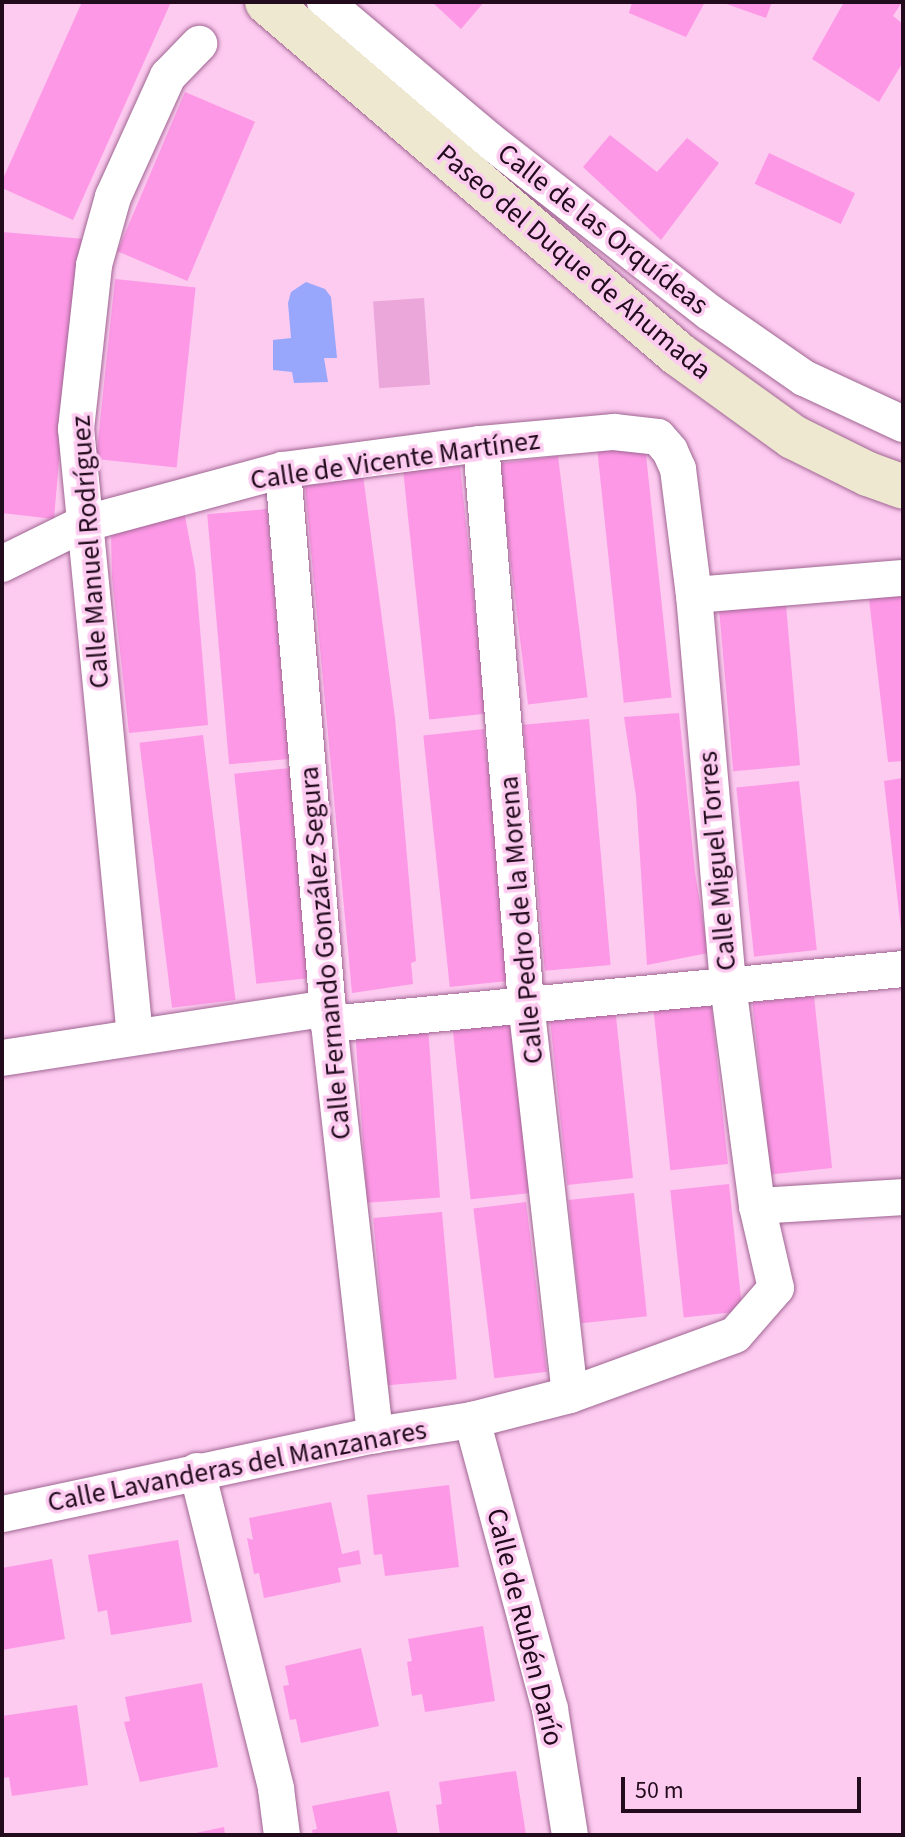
<!DOCTYPE html>
<meta charset="utf-8">
<style>
body{margin:0}
#map{position:relative;width:905px;height:1837px;overflow:hidden;background:#fdcaf0;font-family:"Source Sans 3",sans-serif}
div>[style]{position:absolute}
.green>*{inset:0;background:#eba6da;transform-origin:0 0}
.water>*{inset:0;background:#98a7fb}
.building>*{inset:0;background:#fd98e6;transform-origin:0 0}
.roads{filter:drop-shadow(0 0 2px #9f6692) drop-shadow(0 0 2px #9f6692)}
.street>*{height:36px;margin:-18px;padding:0 18px;transform-origin:18px;border-radius:18px;background:#fff}
.secondary>*{height:44px;margin:-22px;padding:0 22px;transform-origin:22px;border-radius:22px;background:#eee8d0}
span{translate:-50% -50%;white-space:nowrap;text-align:center;line-height:1.15;-webkit-text-stroke:7px #fdcaf0;paint-order:stroke}
.street-label{font-size:28px;color:#210b1c}
.frame{position:absolute;inset:0;border:4px solid #210b1c;pointer-events:none}
.scale{position:absolute;left:621px;top:1777px;width:240px;height:36px;box-sizing:border-box;border:4px solid #210b1c;border-top:0;padding-left:10px;font-size:24px;line-height:28px;white-space:nowrap;color:#210b1c;-webkit-text-stroke:6px #fdcaf0;paint-order:stroke}
</style>
<div id="map">
<div class="green">
<div style="left:424px;top:298px;width:87px;height:51px;rotate:86deg"></div>
</div>
<div class="water">
<div style="clip-path:polygon(306px 282px,325px 289px,331px 297px,337px 358px,324px 358px,328px 382px,294px 383px,292px 372px,273px 370px,273px 340px,291px 338px,288px 303px,291px 292px)"></div>
</div>
<div class="building">
<div style="clip-path:polygon(82px 2px,171px 2px,73px 220px,2px 188px,2px 181px)"></div>
<div style="clip-path:polygon(432px 2px,484px 2px,461px 29px)"></div>
<div style="clip-path:polygon(632px 2px,705px 2px,686px 37px,629px 13px)"></div>
<div style="clip-path:polygon(721px 2px,772px 2px,766px 18px)"></div>
<div style="clip-path:polygon(844px 2px,902px 2px,893px 16px,903px 24px,903px 62px,879px 102px,812px 59px)"></div>
<div style="left:185px;top:92px;width:76px;height:173px;rotate:23deg"></div>
<div style="clip-path:polygon(610px 135px,657px 172px,687px 138px,719px 163px,661px 240px,583px 167px)"></div>
<div style="left:769px;top:153px;width:95px;height:34px;rotate:25deg"></div>
<div style="clip-path:polygon(2px 232px,85px 239px,70px 332px,54px 519px,2px 513px)"></div>
<div style="left:115px;top:279px;width:81px;height:181px;rotate:6deg"></div>
<div style="left:645px;top:445px;width:254px;height:48px;rotate:84deg"></div>
<div style="left:558px;top:456px;width:243px;height:60px;rotate:83deg"></div>
<div style="left:460px;top:466px;width:249px;height:57px;rotate:84deg"></div>
<div style="clip-path:polygon(363px 475px,395px 718px,416px 961px,411px 963px,413px 984px,352px 993px,305px 486px)"></div>
<div style="left:267px;top:509px;width:251px;height:60px;rotate:85deg"></div>
<div style="clip-path:polygon(184px 511px,195px 569px,208px 725px,129px 733px,112px 578px,111px 532px)"></div>
<div style="left:785px;top:594px;width:172px;height:67px;rotate:85deg"></div>
<div style="clip-path:polygon(903px 595px,903px 761px,888px 762px,869px 599px)"></div>
<div style="clip-path:polygon(679px 713px,695px 872px,708px 953px,647px 965px,636px 796px,624px 717px)"></div>
<div style="left:589px;top:719px;width:247px;height:66px;rotate:85deg"></div>
<div style="left:484px;top:729px;width:253px;height:61px;rotate:84deg"></div>
<div style="left:203px;top:735px;width:267px;height:64px;rotate:83deg"></div>
<div style="left:290px;top:768px;width:211px;height:56px;rotate:84deg"></div>
<div style="clip-path:polygon(903px 778px,903px 929px,901px 929px,884px 781px)"></div>
<div style="left:799px;top:781px;width:170px;height:63px;rotate:84deg"></div>
<div style="left:814px;top:996px;width:173px;height:62px;rotate:84deg"></div>
<div style="left:711px;top:1002px;width:163px;height:58px;rotate:84deg"></div>
<div style="left:615px;top:1007px;width:172px;height:66px;rotate:84deg"></div>
<div style="left:512px;top:1019px;width:175px;height:60px;rotate:84deg"></div>
<div style="left:428px;top:1026px;width:172px;height:73px;rotate:86deg"></div>
<div style="left:729px;top:1184px;width:128px;height:59px;rotate:84deg"></div>
<div style="left:634px;top:1193px;width:124px;height:66px;rotate:84deg"></div>
<div style="left:526px;top:1202px;width:171px;height:53px;rotate:83deg"></div>
<div style="left:442px;top:1212px;width:168px;height:69px;rotate:85deg"></div>
<div style="clip-path:polygon(449px 1485px,459px 1567px,385px 1576px,382px 1554px,374px 1555px,367px 1495px)"></div>
<div style="clip-path:polygon(331px 1502px,342px 1554px,359px 1550px,361px 1564px,338px 1568px,341px 1582px,264px 1598px,259px 1573px,254px 1574px,247px 1538px,253px 1540px,249px 1518px)"></div>
<div style="clip-path:polygon(178px 1540px,192px 1622px,111px 1635px,107px 1610px,98px 1612px,88px 1555px)"></div>
<div style="clip-path:polygon(52px 1559px,65px 1639px,2px 1650px,2px 1568px)"></div>
<div style="clip-path:polygon(483px 1626px,495px 1701px,425px 1712px,422px 1694px,412px 1696px,407px 1662px,412px 1661px,408px 1639px)"></div>
<div style="clip-path:polygon(361px 1648px,379px 1726px,301px 1743px,296px 1719px,290px 1720px,283px 1686px,289px 1685px,285px 1666px)"></div>
<div style="clip-path:polygon(202px 1683px,218px 1767px,140px 1782px,124px 1722px,130px 1721px,125px 1697px)"></div>
<div style="clip-path:polygon(77px 1705px,88px 1785px,12px 1796px,9px 1777px,3px 1778px,2px 1771px,2px 1716px)"></div>
<div style="clip-path:polygon(516px 1771px,526px 1835px,440px 1835px,436px 1805px,442px 1804px,439px 1782px)"></div>
<div style="clip-path:polygon(389px 1791px,398px 1835px,313px 1835px,312px 1830px,317px 1829px,312px 1806px)"></div>
<div style="clip-path:polygon(224px 1827px,225px 1835px,191px 1835px,191px 1834px)"></div>
</div>
<div class="roads">
<div class="street">
<div style="left:325px;top:2px;width:216px;rotate:40.1deg"></div>
<div style="left:490px;top:141px;width:278px;rotate:38deg"></div>
<div style="left:709px;top:312px;width:116px;rotate:34.8deg"></div>
<div style="left:804px;top:378px;width:109px;rotate:24.9deg"></div>
<div style="left:481px;top:444px;width:561px;rotate:85.4deg"></div>
<div style="left:526px;top:1003px;width:394px;rotate:83.6deg"></div>
<div style="left:283px;top:470px;width:556px;rotate:85.25deg"></div>
<div style="left:329px;top:1024px;width:414px;rotate:83.6deg"></div>
<div style="left:2px;top:564px;width:90px;rotate:-26.3deg"></div>
<div style="left:83px;top:524px;width:207px;rotate:-15.1deg"></div>
<div style="left:283px;top:470px;width:200px;rotate:-7.5deg"></div>
<div style="left:481px;top:444px;width:134px;rotate:-5.2deg"></div>
<div style="left:614px;top:432px;width:44px;rotate:6.5deg"></div>
<div style="left:658px;top:437px;width:18px;rotate:49deg"></div>
<div style="left:670px;top:451px;width:20px;rotate:66deg"></div>
<div style="left:678px;top:469px;width:127px;rotate:82.8deg"></div>
<div style="left:694px;top:595px;width:391px;rotate:85deg"></div>
<div style="left:728px;top:985px;width:223px;rotate:82.5deg"></div>
<div style="left:757px;top:1206px;width:84px;rotate:77deg"></div>
<div style="left:776px;top:1288px;width:62px;rotate:131.1deg"></div>
<div style="left:735px;top:1335px;width:176px;rotate:160deg"></div>
<div style="left:570px;top:1395px;width:101px;rotate:165.7deg"></div>
<div style="left:472px;top:1420px;width:98px;rotate:171.2deg"></div>
<div style="left:375px;top:1435px;width:381px;rotate:168deg"></div>
<div style="left:694px;top:595px;width:210px;rotate:-4.7deg"></div>
<div style="left:329px;top:1024px;width:577px;rotate:-5.47deg"></div>
<div style="left:135px;top:1037px;width:611px;rotate:-95.54deg"></div>
<div style="left:76px;top:429px;width:165px;rotate:-83.7deg"></div>
<div style="left:94px;top:265px;width:71px;rotate:-74.4deg"></div>
<div style="left:113px;top:197px;width:133px;rotate:-65.6deg"></div>
<div style="left:168px;top:76px;width:45px;rotate:-45.9deg"></div>
<div style="left:2px;top:1058px;width:330px;rotate:-8.7deg"></div>
<div style="left:757px;top:1206px;width:146px;rotate:-3.5deg"></div>
<div style="left:472px;top:1420px;width:299px;rotate:74.9deg"></div>
<div style="left:550px;top:1709px;width:128px;rotate:81deg"></div>
<div style="left:197px;top:1471px;width:328px;rotate:76deg"></div>
<div style="left:276px;top:1789px;width:46px;rotate:82.6deg"></div>
</div>
<div class="secondary">
<div style="left:267px;top:2px;width:541px;rotate:40.58deg"></div>
<div style="left:678px;top:354px;width:142px;rotate:35.8deg"></div>
<div style="left:793px;top:437px;width:84px;rotate:26.3deg"></div>
<div style="left:868px;top:474px;width:37px;rotate:20deg"></div>
</div>
</div>
<div class="street-label">
<span style="left:603px;top:229px;rotate:38deg">Calle de las Orquídeas</span>
<span style="left:574px;top:262px;rotate:40deg">Paseo del Duque de Ahumada</span>
<span style="left:395px;top:460px;rotate:-8deg">Calle de Vicente Martínez</span>
<span style="left:90px;top:552px;rotate:-94deg">Calle Manuel Rodríguez</span>
<span style="left:717px;top:861px;rotate:-95deg">Calle Miguel Torres</span>
<span style="left:521px;top:920px;rotate:-95deg">Calle Pedro de la Morena</span>
<span style="left:325px;top:953px;rotate:-95deg">Calle Fernando González Segura</span>
<span style="left:237px;top:1466px;rotate:-11deg">Calle Lavanderas del Manzanares</span>
<span style="left:525px;top:1627px;rotate:76deg">Calle de Rubén Darío</span>
</div>
<div class="frame"></div>
<div class="scale">50 m</div>
</div>
